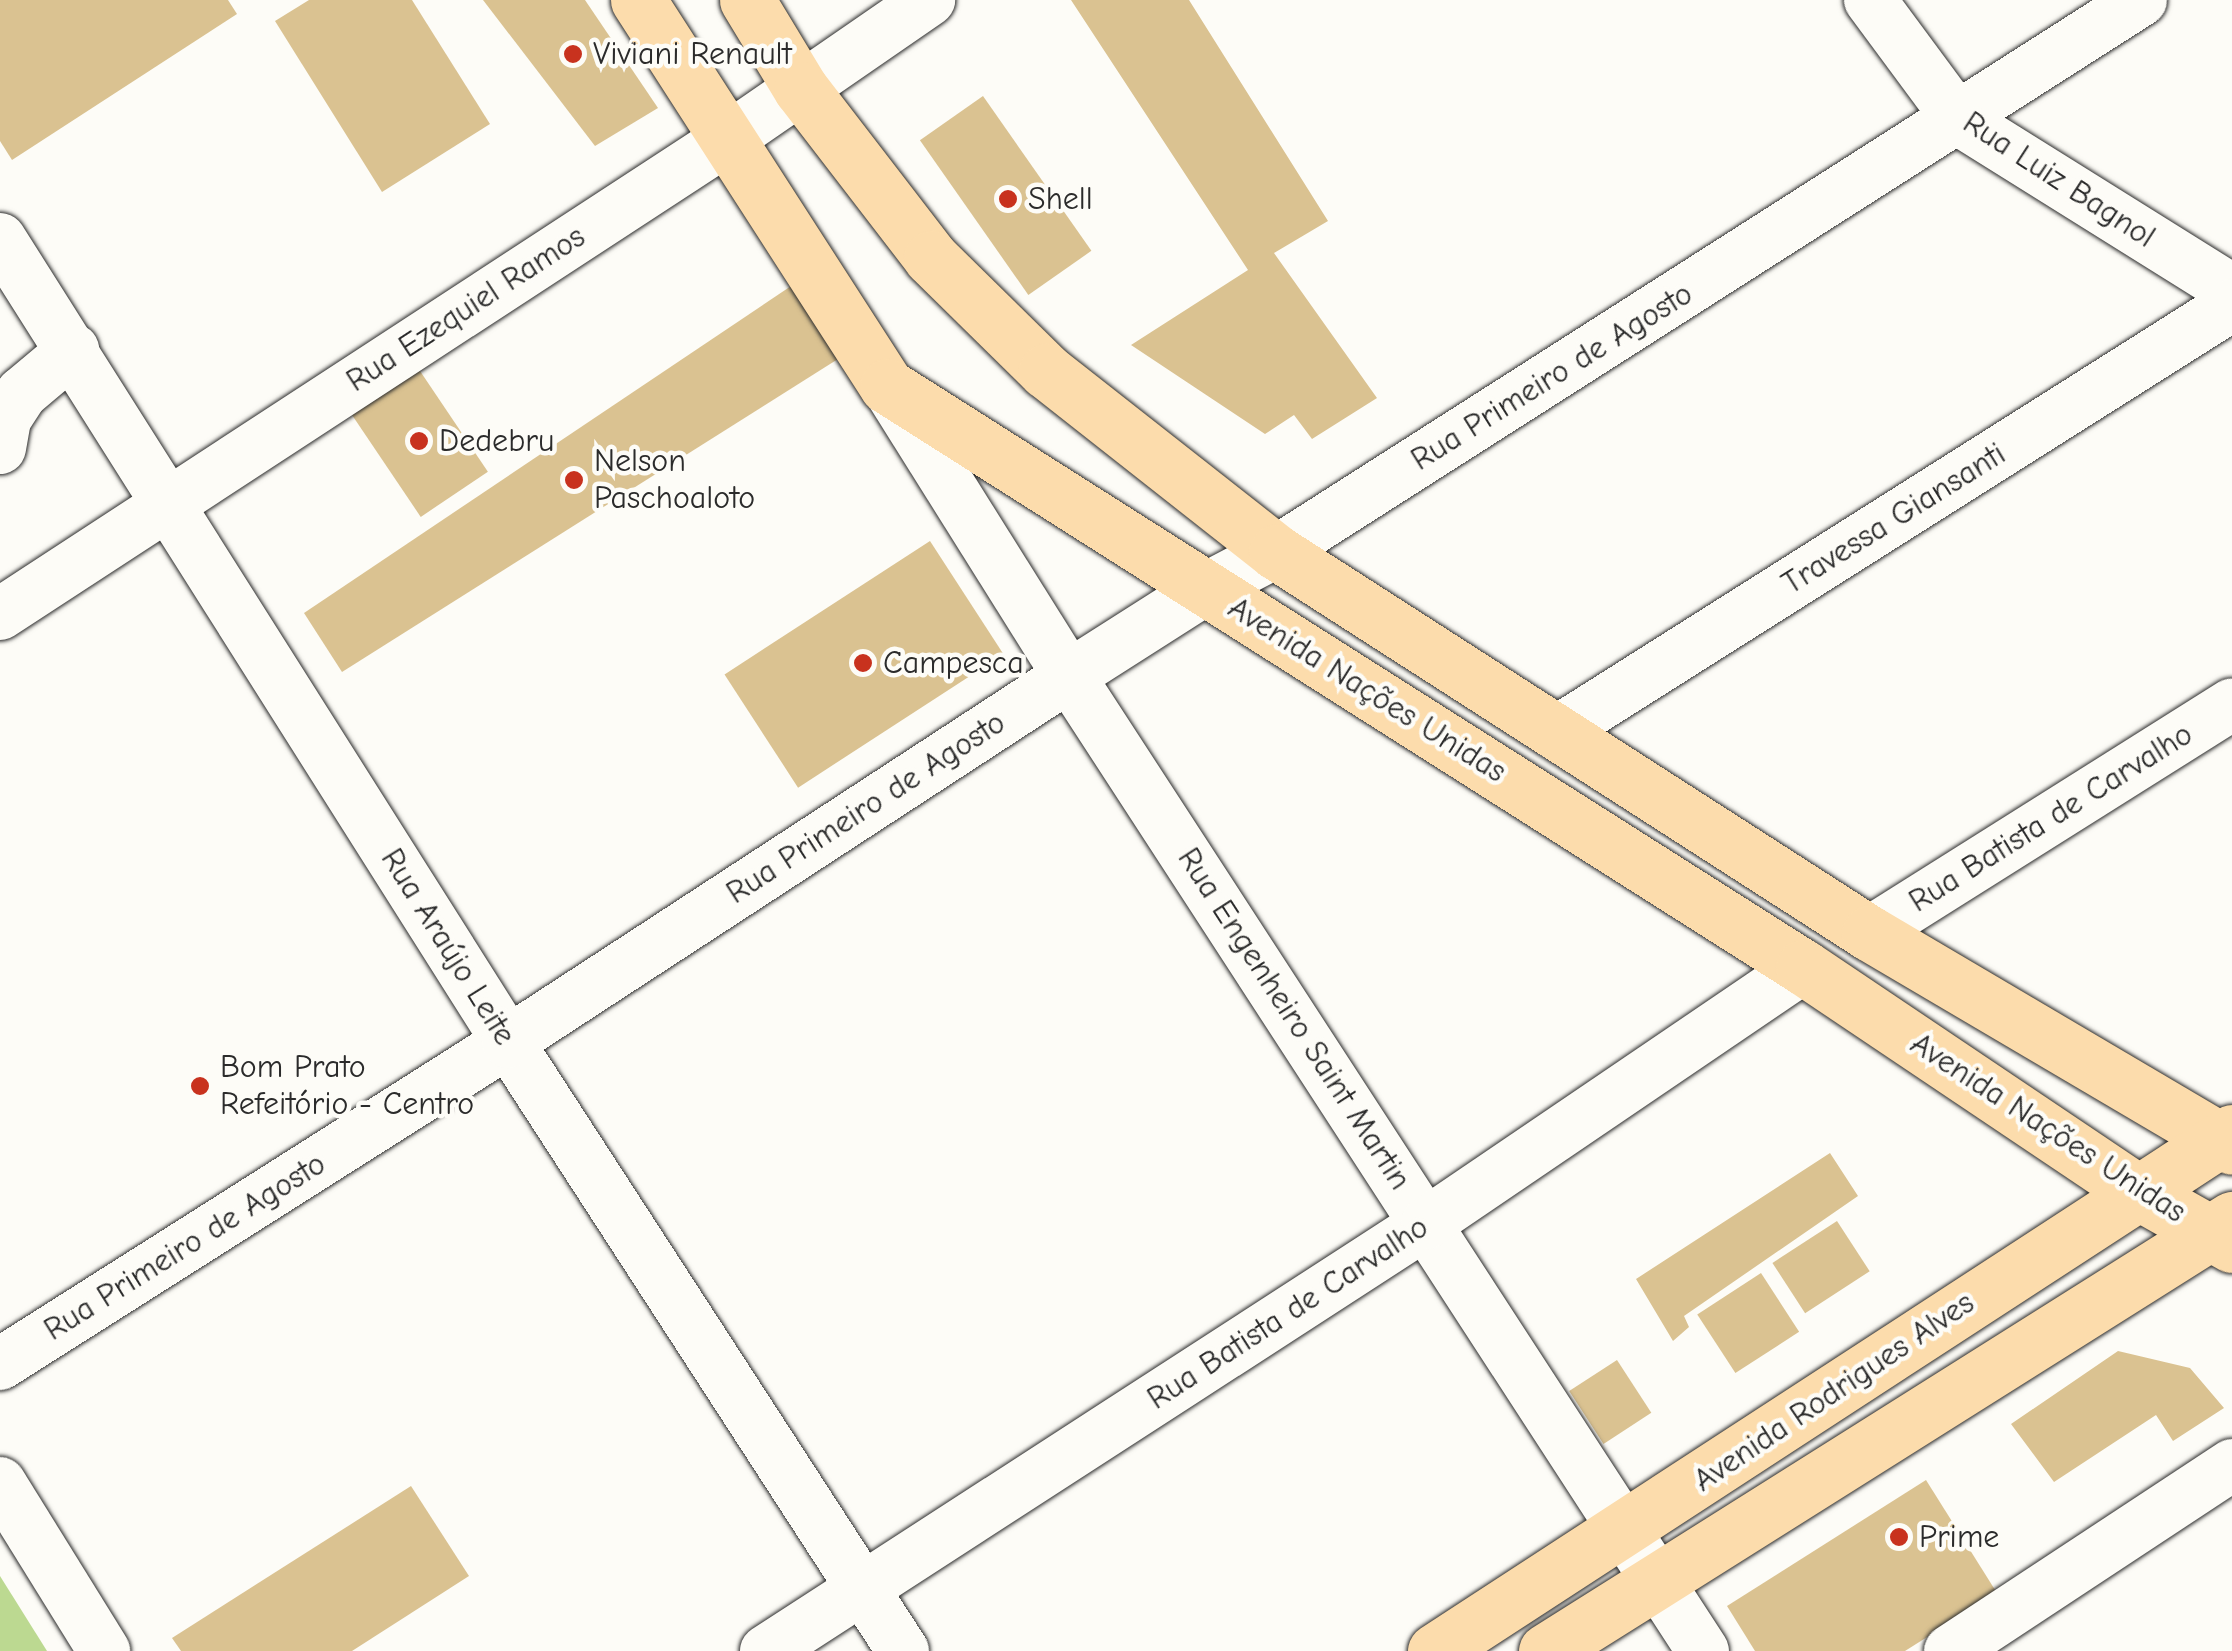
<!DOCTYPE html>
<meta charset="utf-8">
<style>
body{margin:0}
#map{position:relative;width:2232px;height:1651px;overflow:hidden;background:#fdfcf7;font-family:"Comic Neue",sans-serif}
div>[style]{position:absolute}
.green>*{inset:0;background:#bcd991}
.building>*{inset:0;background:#dac291;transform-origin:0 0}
.roads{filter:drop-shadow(0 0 2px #2b2b2b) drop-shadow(0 0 2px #2b2b2b)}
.minor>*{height:52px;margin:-26px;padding:0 26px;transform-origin:26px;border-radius:26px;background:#fdfcf7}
.major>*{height:55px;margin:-27.5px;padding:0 27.5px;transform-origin:27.5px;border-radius:27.5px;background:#fcdcac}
.dots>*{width:28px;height:28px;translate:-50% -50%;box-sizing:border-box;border:5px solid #fdfcf7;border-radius:50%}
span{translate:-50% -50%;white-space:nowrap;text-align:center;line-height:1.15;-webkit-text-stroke:9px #fdfcf7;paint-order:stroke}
.poi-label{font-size:32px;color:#2b2b2b}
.left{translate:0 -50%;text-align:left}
.street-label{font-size:32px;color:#2b2b2b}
</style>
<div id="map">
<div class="green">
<div style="clip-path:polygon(0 1576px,47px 1651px,0 1651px)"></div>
</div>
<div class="building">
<div style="clip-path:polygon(0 0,228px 0,237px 14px,12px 160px,0 141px)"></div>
<div style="clip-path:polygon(309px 0,412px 0,490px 124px,382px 192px,275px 21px)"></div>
<div style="clip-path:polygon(483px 0,585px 0,658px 108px,595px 146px)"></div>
<div style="clip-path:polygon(1071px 0,1189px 0,1328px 221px,1274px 253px,1377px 398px,1312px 439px,1294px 415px,1265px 434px,1131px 345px,1248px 270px)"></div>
<div style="left:983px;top:96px;width:189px;height:77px;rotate:55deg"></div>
<div style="clip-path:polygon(806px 276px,857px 347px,342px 672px,304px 613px)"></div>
<div style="left:418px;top:368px;width:125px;height:81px;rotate:56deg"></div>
<div style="left:930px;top:541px;width:135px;height:245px;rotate:57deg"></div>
<div style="clip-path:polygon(1830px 1153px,1858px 1196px,1684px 1316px,1689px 1327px,1673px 1341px,1636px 1279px)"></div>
<div style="left:1837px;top:1221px;width:60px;height:77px;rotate:57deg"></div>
<div style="left:1761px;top:1273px;width:70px;height:76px;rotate:57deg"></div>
<div style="clip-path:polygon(2118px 1351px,2190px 1368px,2224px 1408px,2173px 1441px,2156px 1415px,2054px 1482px,2011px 1424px)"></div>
<div style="left:1617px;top:1360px;width:63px;height:57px;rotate:57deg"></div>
<div style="clip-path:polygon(1926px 1480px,1997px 1593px,1905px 1651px,1755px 1651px,1727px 1606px)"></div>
<div style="clip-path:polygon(411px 1486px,469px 1576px,352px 1651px,181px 1651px,172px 1638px)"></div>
</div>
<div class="roads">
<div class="minor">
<div style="left:1870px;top:0;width:148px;rotate:53.5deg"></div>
<div style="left:1958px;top:119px;width:323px;rotate:32deg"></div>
<div style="left:0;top:239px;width:950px;rotate:57.68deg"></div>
<div style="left:508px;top:1042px;width:726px;rotate:57.03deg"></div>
<div style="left:887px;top:386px;width:342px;rotate:57.9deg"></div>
<div style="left:1069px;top:676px;width:1163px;rotate:56.97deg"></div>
<div style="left:0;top:448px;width:29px;rotate:-80deg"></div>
<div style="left:5px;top:419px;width:31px;rotate:-57deg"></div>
<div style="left:22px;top:393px;width:67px;rotate:-40.1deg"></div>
<div style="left:0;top:614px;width:867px;rotate:-33.14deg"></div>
<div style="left:726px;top:140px;width:247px;rotate:-34.6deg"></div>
<div style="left:1555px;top:733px;width:801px;rotate:-32.3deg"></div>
<div style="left:1869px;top:933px;width:429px;rotate:-32.2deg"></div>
<div style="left:0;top:1364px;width:601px;rotate:-32.37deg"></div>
<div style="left:508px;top:1042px;width:670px;rotate:-33.12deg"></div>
<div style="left:1069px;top:676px;width:164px;rotate:-32.5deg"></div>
<div style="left:1207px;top:588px;width:78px;rotate:-27.6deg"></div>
<div style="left:1276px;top:552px;width:1026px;rotate:-32.54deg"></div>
<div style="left:0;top:1483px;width:198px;rotate:58.2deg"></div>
<div style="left:766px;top:1651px;width:787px;rotate:-32.92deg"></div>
<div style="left:1427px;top:1223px;width:455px;rotate:-34.2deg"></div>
<div style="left:1950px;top:1651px;width:338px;rotate:-33.4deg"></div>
</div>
<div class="major">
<div style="left:638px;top:0;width:459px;rotate:57.2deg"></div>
<div style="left:887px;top:386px;width:1085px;rotate:32.39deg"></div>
<div style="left:1803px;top:967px;width:401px;rotate:33.9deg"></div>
<div style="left:2136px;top:1191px;width:110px;rotate:29.4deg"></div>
<div style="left:747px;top:0;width:104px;rotate:58.8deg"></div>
<div style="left:801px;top:89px;width:213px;rotate:52.4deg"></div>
<div style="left:931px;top:258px;width:161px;rotate:44.5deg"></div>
<div style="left:1046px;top:371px;width:293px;rotate:38.2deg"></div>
<div style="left:1276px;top:552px;width:705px;rotate:32.72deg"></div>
<div style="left:1869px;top:933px;width:421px;rotate:30.5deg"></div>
<div style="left:1435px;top:1651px;width:951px;rotate:-33.07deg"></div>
<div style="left:1546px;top:1651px;width:811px;rotate:-32.2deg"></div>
</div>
</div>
<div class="dots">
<div style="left:573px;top:54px;background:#c8321e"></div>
<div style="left:1008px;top:199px;background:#c8321e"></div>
<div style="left:419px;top:441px;background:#c8321e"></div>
<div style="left:574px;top:480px;background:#c8321e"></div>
<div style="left:863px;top:663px;background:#c8321e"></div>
<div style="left:200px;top:1086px;background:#c8321e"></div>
<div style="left:1899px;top:1537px;background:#c8321e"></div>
</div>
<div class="poi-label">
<span class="left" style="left:593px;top:54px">Viviani Renault</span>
<span class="left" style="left:1028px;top:199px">Shell</span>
<span class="left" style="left:439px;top:441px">Dedebru</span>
<span class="left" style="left:594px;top:480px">Nelson<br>Paschoaloto</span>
<span class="left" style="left:883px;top:663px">Campesca</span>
<span class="left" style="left:220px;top:1086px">Bom Prato<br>Refeitório - Centro</span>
<span class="left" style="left:1919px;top:1537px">Prime</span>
</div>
<div class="street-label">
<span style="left:2059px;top:180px;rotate:33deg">Rua Luiz Bagnol</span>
<span style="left:466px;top:309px;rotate:-33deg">Rua Ezequiel Ramos</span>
<span style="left:1552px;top:377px;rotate:-32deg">Rua Primeiro de Agosto</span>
<span style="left:1894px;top:519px;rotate:-32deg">Travessa Giansanti</span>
<span style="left:1367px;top:690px;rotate:32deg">Avenida Nações Unidas</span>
<span style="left:866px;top:808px;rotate:-33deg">Rua Primeiro de Agosto</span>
<span style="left:2051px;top:818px;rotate:-32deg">Rua Batista de Carvalho</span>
<span style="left:448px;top:947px;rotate:58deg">Rua Araújo Leite</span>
<span style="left:1294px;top:1019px;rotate:57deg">Rua Engenheiro Saint Martin</span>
<span style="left:2048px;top:1128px;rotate:33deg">Avenida Nações Unidas</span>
<span style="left:185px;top:1247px;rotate:-32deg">Rua Primeiro de Agosto</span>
<span style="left:1288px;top:1313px;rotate:-33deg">Rua Batista de Carvalho</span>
<span style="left:1834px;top:1392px;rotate:-34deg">Avenida Rodrigues Alves</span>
</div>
</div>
